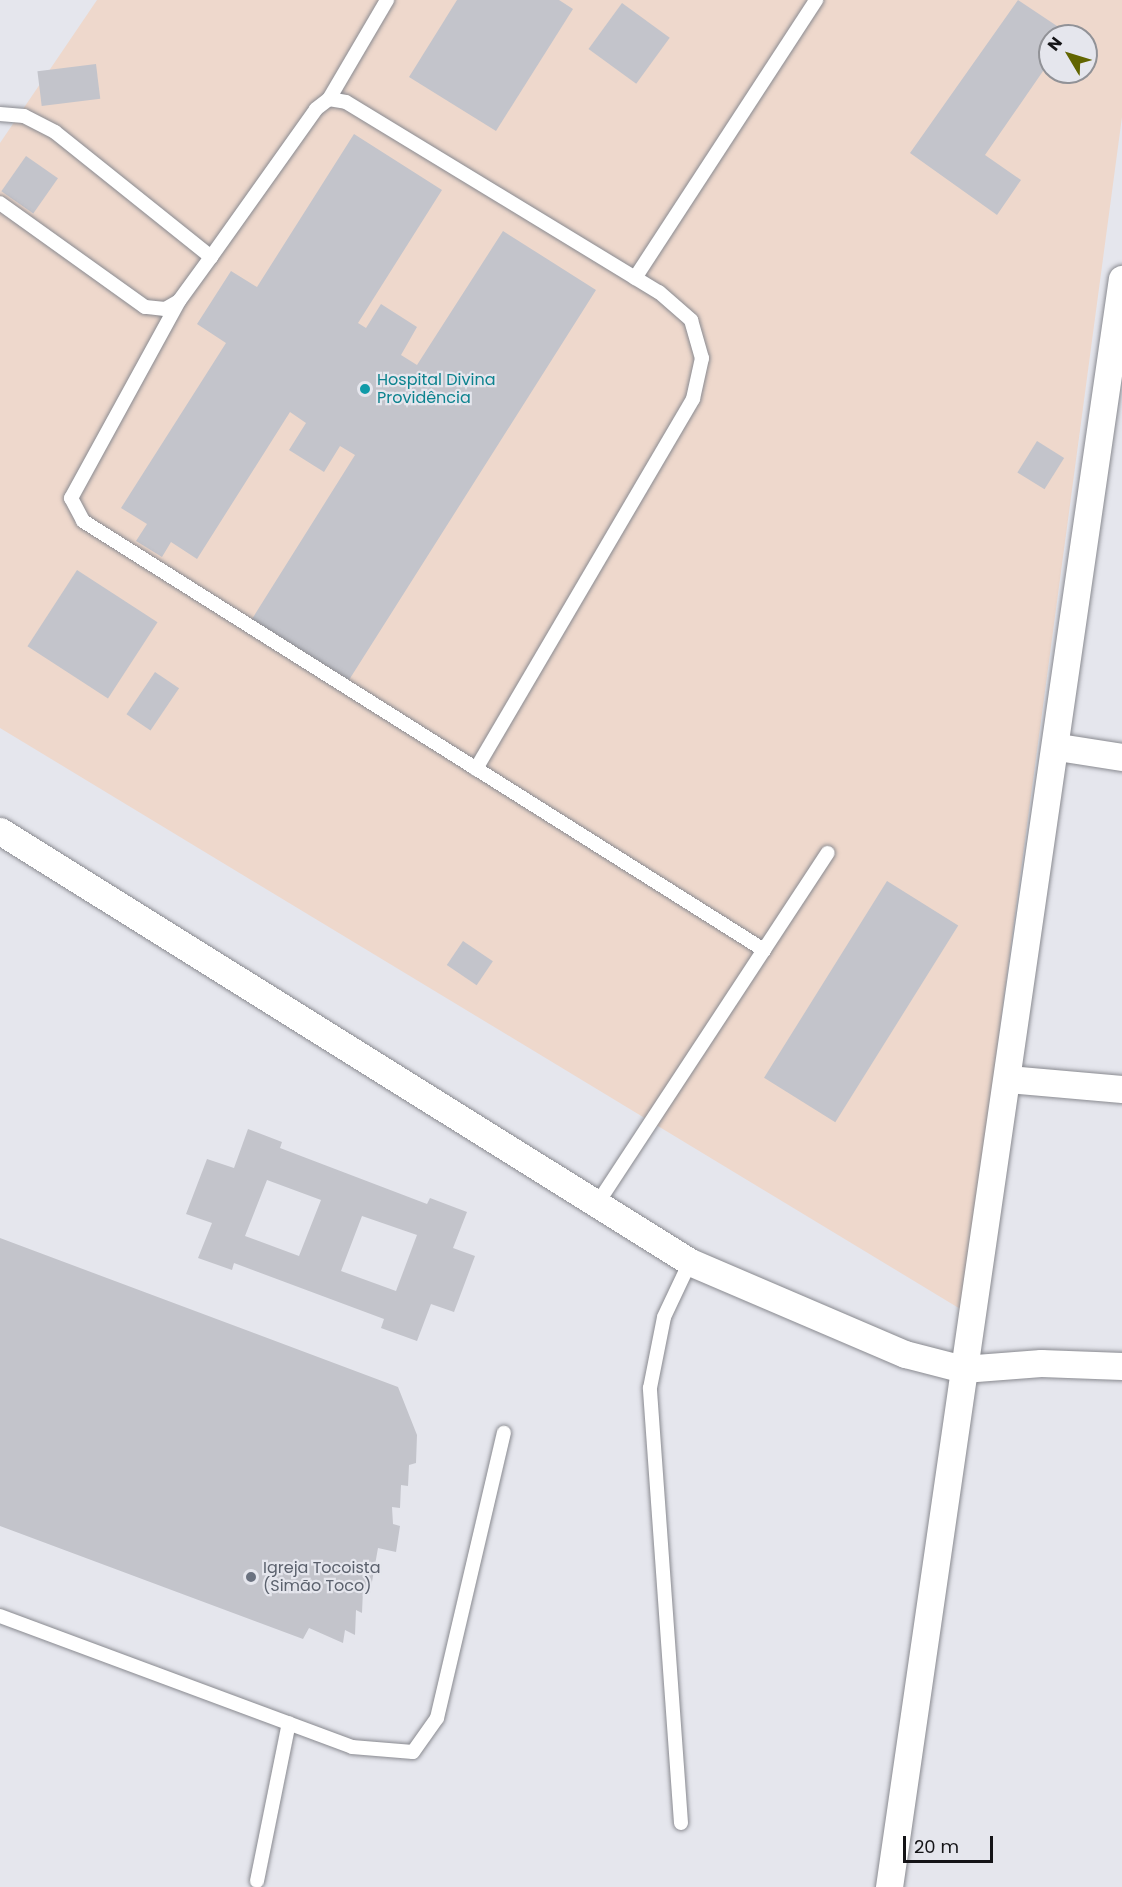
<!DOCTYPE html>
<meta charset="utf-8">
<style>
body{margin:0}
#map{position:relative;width:1122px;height:1887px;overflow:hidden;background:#e5e6ed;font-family:Poppins,sans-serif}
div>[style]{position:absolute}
.education>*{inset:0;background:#eed8cc}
.building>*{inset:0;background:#c3c4cb;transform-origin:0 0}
.roads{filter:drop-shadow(0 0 2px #898a90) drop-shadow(0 0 2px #898a90)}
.lane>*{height:14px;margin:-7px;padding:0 7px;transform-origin:7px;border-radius:7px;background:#fff}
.street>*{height:27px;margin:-13.5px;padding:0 13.5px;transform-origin:13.5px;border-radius:13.5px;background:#fff}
.dots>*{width:16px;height:16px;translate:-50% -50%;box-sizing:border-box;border:3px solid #e5e6ed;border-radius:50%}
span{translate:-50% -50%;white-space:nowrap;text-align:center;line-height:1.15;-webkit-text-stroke:4.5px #e5e6ed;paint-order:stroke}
.culture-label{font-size:16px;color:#0d838f}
.left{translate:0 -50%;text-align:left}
.worship-label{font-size:16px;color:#5b616d}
.north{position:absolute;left:1038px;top:24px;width:60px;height:60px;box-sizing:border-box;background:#e5e6ed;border:2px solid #919297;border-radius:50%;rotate:308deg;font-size:16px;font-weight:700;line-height:24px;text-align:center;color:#141417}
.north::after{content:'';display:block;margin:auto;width:21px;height:27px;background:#626500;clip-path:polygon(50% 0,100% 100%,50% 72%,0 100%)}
.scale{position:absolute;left:903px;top:1836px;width:90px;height:27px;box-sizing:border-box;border:3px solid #141417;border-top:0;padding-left:8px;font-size:18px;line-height:21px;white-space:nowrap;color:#141417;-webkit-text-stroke:4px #e5e6ed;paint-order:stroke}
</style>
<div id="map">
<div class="education">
<div style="clip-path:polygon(evenodd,97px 0,1122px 0,1122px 117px,962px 1310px,0 728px,0 143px,97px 0,1050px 36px,1086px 36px,1086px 72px,1050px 72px,1050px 36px)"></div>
</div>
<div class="building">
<div style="clip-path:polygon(457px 0,559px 0,573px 9px,496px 131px,409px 77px)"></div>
<div style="clip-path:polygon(1018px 0,1069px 34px,1050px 36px,1050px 61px,985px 155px,1021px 180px,997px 215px,910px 153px)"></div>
<div style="left:622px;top:3px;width:59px;height:57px;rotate:36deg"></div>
<div style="left:96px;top:64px;width:35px;height:59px;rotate:83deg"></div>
<div style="clip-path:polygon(354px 134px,442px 190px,358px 323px,366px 328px,381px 304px,417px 327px,401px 355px,417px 365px,503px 231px,596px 290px,349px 680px,252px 619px,355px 455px,340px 446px,324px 472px,289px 450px,306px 423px,290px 412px,197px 559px,171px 542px,162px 557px,136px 541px,147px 524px,121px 508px,226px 343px,197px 324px,231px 271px,257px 287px)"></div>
<div style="left:26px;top:156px;width:39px;height:43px;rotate:35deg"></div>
<div style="left:1037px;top:441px;width:32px;height:37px;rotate:32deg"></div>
<div style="left:77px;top:570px;width:96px;height:91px;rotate:33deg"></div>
<div style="left:155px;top:672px;width:29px;height:51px;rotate:34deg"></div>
<div style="left:887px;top:881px;width:84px;height:232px;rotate:32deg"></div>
<div style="left:463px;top:941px;width:36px;height:29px;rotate:34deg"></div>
<div style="clip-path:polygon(evenodd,248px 1129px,282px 1142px,280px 1148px,427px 1204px,430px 1198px,467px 1212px,453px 1248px,475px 1256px,454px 1312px,431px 1304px,417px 1341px,381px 1328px,384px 1319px,234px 1263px,232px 1270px,198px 1258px,212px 1223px,186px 1214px,207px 1159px,234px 1168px,248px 1129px,267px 1180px,321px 1200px,299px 1256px,245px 1236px,267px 1180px,248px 1129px,362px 1216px,417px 1235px,396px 1291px,341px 1271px,362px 1216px)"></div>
<div style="clip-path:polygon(0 1238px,398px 1387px,417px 1435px,416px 1463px,409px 1465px,408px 1486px,401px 1485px,400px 1508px,392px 1507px,393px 1524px,400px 1526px,396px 1552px,378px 1548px,370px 1593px,363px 1590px,362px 1613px,356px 1610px,355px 1635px,345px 1630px,343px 1643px,309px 1628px,303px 1639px,0 1526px)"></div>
</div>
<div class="roads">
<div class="lane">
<div style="left:329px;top:99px;width:115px;rotate:-59.6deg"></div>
<div style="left:0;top:114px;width:24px;rotate:5deg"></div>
<div style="left:24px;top:116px;width:35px;rotate:27deg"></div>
<div style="left:55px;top:132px;width:200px;rotate:38.7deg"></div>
<div style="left:211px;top:257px;width:54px;rotate:126deg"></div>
<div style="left:179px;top:301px;width:16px;rotate:150deg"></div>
<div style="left:165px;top:309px;width:20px;rotate:-174deg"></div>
<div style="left:145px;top:307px;width:178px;rotate:-144.4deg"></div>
<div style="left:211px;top:257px;width:181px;rotate:-54.6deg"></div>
<div style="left:316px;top:109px;width:16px;rotate:-38deg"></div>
<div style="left:329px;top:99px;width:17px;rotate:10deg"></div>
<div style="left:346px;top:102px;width:366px;rotate:31.3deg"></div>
<div style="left:659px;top:292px;width:43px;rotate:41.2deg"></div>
<div style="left:691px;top:320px;width:40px;rotate:74deg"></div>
<div style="left:702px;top:358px;width:42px;rotate:102.4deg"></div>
<div style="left:693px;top:399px;width:429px;rotate:120.4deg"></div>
<div style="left:635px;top:278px;width:332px;rotate:-56.9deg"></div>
<div style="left:179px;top:301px;width:225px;rotate:118.7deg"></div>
<div style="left:71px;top:498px;width:26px;rotate:62deg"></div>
<div style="left:83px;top:521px;width:805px;rotate:32.21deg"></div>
<div style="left:597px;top:1204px;width:420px;rotate:-56.7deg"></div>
<div style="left:0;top:1616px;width:376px;rotate:20.4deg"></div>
<div style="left:352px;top:1747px;width:61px;rotate:4.7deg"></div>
<div style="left:413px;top:1752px;width:42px;rotate:-54.8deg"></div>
<div style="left:437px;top:1718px;width:293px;rotate:-76.8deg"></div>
<div style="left:681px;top:1823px;width:436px;rotate:-94.1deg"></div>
<div style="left:650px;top:1388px;width:72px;rotate:-78.8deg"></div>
<div style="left:664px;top:1317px;width:61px;rotate:-64.7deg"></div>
<div style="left:257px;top:1881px;width:161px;rotate:-78.6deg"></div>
</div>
<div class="street">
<div style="left:1058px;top:747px;width:65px;rotate:8.9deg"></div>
<div style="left:0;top:831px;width:814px;rotate:31.99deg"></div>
<div style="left:690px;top:1262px;width:234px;rotate:23.2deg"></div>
<div style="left:905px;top:1354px;width:60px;rotate:14.5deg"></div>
<div style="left:963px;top:1369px;width:78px;rotate:-4.4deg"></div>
<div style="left:1041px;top:1363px;width:81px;rotate:2.1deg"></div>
<div style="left:1008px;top:1079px;width:114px;rotate:5deg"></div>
<div style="left:889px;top:1887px;width:1625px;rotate:-81.76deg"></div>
</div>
</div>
<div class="dots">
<div style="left:365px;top:389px;background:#0f9aa8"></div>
<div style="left:251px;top:1577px;background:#6b7280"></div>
</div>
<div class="culture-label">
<span class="left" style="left:377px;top:389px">Hospital Divina<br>Providência</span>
</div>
<div class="worship-label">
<span class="left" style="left:263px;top:1577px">Igreja Tocoista<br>(Simão Toco)</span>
</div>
<div class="north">N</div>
<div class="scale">20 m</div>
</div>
